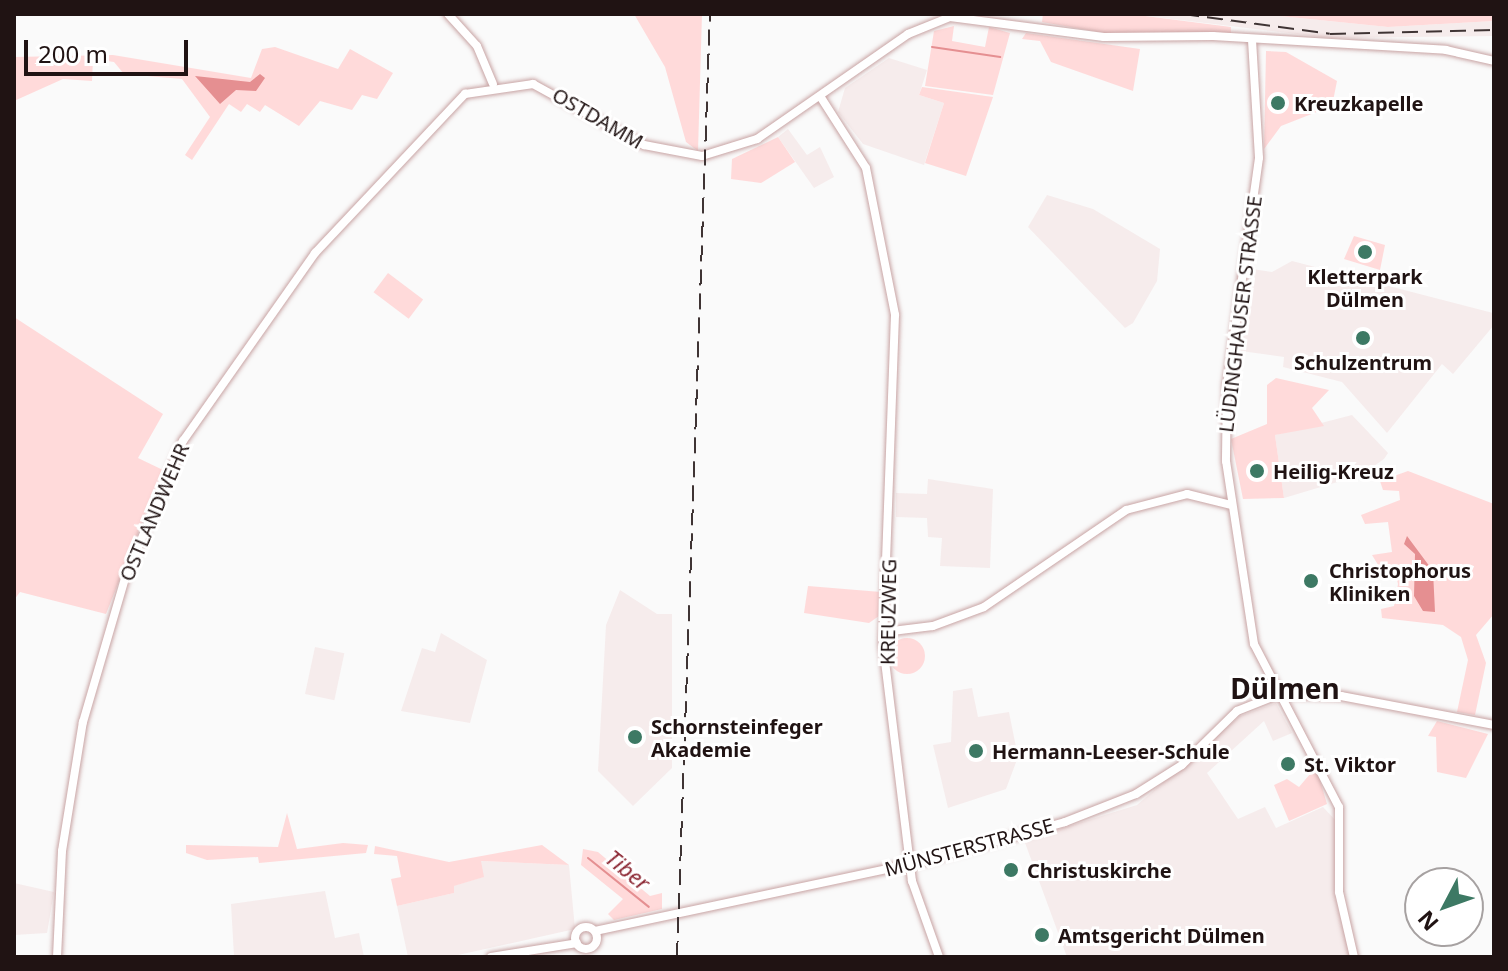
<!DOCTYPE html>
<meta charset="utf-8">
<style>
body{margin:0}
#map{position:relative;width:1508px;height:971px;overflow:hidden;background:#fafafa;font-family:"Noto Sans",sans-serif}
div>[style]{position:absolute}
.built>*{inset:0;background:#f6ecec;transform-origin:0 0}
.green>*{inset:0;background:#ffdada;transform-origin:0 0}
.round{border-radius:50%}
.water>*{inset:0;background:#e58f91}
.stream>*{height:2px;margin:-1px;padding:0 1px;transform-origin:1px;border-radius:1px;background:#e58f91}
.roads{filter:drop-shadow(0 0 2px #c8a4a4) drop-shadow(0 0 2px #c8a4a4)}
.secondary>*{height:8px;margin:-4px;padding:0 4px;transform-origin:4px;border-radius:4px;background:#fff}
.secondary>.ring{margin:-4px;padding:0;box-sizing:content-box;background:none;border:8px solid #fff;border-radius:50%}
.rail>*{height:2px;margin-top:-1px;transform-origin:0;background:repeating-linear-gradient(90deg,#3f3434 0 16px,transparent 0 24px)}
.dots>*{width:22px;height:22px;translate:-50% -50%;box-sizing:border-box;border:4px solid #fff;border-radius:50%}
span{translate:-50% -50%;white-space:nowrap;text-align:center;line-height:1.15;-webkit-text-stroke:6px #fff;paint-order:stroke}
.poi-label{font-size:20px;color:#201313;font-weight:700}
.left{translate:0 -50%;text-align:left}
.street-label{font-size:20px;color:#201313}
.water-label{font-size:22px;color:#8b2632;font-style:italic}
.district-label{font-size:28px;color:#201313;font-weight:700}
.frame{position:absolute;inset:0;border:16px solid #201313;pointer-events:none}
.north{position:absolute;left:1404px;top:867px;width:80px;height:80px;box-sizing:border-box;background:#fff;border:2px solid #a6a1a1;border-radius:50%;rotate:229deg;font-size:22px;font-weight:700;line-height:32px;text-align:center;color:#201313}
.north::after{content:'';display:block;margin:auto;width:28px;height:36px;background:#3d7964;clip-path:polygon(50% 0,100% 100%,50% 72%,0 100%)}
.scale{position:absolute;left:24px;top:40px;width:164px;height:36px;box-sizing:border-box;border:4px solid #201313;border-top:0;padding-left:10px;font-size:24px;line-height:28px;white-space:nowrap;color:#201313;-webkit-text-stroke:6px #fff;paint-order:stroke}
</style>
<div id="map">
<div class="built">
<div style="clip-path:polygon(1130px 14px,1261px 14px,1388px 27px,1494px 21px,1494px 36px,1330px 38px)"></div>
<div style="clip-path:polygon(889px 58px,927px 70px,919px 95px,944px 103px,924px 165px,863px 144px,838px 112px,845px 88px)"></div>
<div style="clip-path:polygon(788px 129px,807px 155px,820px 147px,834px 177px,814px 188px,778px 137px)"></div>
<div style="clip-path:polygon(1047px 195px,1093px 209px,1160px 249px,1157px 281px,1133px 323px,1125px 328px,1028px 227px)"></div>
<div style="clip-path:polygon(1292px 261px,1493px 313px,1494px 325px,1453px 374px,1442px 364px,1387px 433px,1342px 382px,1283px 367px,1284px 357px,1241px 351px,1252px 269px,1272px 272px)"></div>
<div style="clip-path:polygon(1352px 415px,1388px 453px,1384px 459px,1361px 475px,1284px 498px,1275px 435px)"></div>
<div style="clip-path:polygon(928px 479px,993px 489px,990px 568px,940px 566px,942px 538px,928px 537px,927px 518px,896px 517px,896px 493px,927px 494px)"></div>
<div style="clip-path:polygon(620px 590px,657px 614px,672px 614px,672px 768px,633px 806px,598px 771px,606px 625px)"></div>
<div style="clip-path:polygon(441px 633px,487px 660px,470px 723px,401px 711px,422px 648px,435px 652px)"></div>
<div style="left:315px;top:647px;width:30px;height:48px;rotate:12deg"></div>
<div style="clip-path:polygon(972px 688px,978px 717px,1009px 712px,1018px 757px,1006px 789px,948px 808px,933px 745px,951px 742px,953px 691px)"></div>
<div style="clip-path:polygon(1276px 703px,1292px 733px,1273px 741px,1264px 721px,1207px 773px,1238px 819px,1265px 807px,1276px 828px,1323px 807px,1337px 822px,1334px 892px,1350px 957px,1067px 957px,1024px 840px,1137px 805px,1240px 716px)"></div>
<div style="clip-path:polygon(480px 861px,569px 865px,575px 929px,449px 957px,408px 957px,397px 906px,454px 893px,453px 886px,483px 877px)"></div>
<div style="clip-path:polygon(14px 883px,54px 892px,47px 933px,14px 935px)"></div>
<div style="clip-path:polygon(325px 891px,335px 938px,359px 933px,364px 957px,222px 957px,234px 956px,231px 904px)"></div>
</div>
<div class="green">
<div style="clip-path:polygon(634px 14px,702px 14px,698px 151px,686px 142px,665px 67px)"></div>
<div style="clip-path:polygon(1043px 14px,1130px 14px,1231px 27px,1231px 37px,1104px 33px,1042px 22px)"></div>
<div style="clip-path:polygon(1261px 14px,1494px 14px,1494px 21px,1388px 27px)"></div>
<div style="clip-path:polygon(954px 26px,952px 41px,985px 47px,989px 27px,1010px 33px,993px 95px,925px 86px,934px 31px)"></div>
<div style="clip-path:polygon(1026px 33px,1140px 49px,1133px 91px,1051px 62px,1040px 41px,1022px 39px)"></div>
<div style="clip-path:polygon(275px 47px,338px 69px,350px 49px,393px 73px,377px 99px,362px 95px,352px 110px,320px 101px,299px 126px,265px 105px,260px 112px,247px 104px,241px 112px,229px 104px,192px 160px,185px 155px,210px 117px,182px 79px,124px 74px,114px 62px,93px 59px,92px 81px,63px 79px,14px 101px,14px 57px,113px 55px,251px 78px,262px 49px)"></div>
<div style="clip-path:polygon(1266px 51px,1286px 52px,1337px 81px,1332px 106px,1281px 126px,1264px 149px)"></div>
<div style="clip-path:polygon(922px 87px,993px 97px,966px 176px,925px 163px,944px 103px,919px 95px)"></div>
<div style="clip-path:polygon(778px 137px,795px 162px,761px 183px,731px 179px,732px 159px)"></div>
<div style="clip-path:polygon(1354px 236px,1385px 245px,1380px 270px,1344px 259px)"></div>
<div style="left:388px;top:273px;width:44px;height:24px;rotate:37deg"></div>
<div style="clip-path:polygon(14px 317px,163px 414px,138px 458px,163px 470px,106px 614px,20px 592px,14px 600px)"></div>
<div style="clip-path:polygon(1276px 378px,1329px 390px,1312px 408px,1324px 426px,1275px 435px,1284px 498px,1243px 499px,1231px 439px,1267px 424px,1267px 385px)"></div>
<div style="clip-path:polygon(1408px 471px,1494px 504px,1494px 614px,1476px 635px,1486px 663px,1475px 715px,1457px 712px,1468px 660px,1461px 637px,1443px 625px,1382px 618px,1381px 609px,1394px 606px,1398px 584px,1394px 567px,1380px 568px,1372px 555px,1392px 552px,1388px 522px,1365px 524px,1361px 515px,1400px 500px,1399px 491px,1383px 490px,1380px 481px)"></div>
<div style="clip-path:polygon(808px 586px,881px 592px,879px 616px,869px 623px,804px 613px)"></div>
<div class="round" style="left:889px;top:638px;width:36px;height:36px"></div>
<div style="clip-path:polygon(1437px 721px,1488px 734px,1466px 778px,1437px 772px,1436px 737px,1428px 736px)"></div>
<div style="clip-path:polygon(1316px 767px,1327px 804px,1289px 821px,1274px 785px,1287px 779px,1299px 787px)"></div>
<div style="clip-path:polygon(287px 813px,297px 849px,343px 843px,368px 845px,366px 853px,259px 863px,258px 857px,207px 860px,186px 853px,186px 845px,278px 847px)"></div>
<div style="clip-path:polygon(542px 845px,569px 865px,481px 861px,484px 877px,454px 886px,454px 893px,397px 906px,391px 879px,401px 877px,397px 856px,374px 854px,375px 846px,449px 862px)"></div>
<div style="clip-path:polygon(583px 849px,598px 852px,650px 896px,662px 893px,662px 909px,614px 920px,608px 914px,623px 899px,581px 865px)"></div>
</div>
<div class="water">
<div style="clip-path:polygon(260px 74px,265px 78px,256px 91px,236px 90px,220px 104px,195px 76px,250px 82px)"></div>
<div style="clip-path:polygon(1407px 536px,1433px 571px,1435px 612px,1423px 611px,1414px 596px,1415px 554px,1404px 544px)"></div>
</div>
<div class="stream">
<div style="left:932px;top:47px;width:69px;rotate:8.4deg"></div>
<div style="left:588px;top:858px;width:78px;rotate:38.8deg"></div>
</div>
<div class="roads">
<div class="secondary">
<div style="left:448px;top:14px;width:43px;rotate:47.8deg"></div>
<div style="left:477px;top:46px;width:41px;rotate:67.2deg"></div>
<div style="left:1252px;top:40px;width:118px;rotate:86.6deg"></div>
<div style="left:1259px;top:158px;width:229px;rotate:98deg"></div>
<div style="left:1227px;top:385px;width:76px;rotate:90.8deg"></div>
<div style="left:1226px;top:461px;width:185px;rotate:81.3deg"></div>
<div style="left:1254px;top:644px;width:184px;rotate:62.5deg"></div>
<div style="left:1339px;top:807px;width:85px;rotate:90deg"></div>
<div style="left:1339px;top:892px;width:67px;rotate:77deg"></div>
<div style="left:820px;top:96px;width:85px;rotate:57.4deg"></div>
<div style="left:866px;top:168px;width:150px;rotate:78.8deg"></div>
<div style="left:895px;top:315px;width:330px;rotate:92.1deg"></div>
<div style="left:883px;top:645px;width:238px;rotate:83deg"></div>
<div style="left:912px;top:881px;width:81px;rotate:70.4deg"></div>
<div style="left:884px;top:632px;width:49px;rotate:-7deg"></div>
<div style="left:933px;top:626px;width:54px;rotate:-20.4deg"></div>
<div style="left:984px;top:607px;width:172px;rotate:-34.3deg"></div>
<div style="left:1126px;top:510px;width:63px;rotate:-14.7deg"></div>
<div style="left:1187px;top:494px;width:45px;rotate:14deg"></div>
<div class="ring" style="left:575px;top:927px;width:14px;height:14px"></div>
<div style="left:595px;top:931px;width:340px;rotate:-12deg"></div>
<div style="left:928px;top:860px;width:142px;rotate:-15.5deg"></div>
<div style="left:1065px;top:822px;width:76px;rotate:-21.5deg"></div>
<div style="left:1136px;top:794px;width:54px;rotate:-32.2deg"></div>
<div style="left:1182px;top:765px;width:77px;rotate:-44.5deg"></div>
<div style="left:1237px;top:711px;width:46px;rotate:-21.6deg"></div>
<div style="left:1280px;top:694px;width:61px;rotate:1.9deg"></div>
<div style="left:1341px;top:696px;width:156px;rotate:10.7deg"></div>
<div style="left:57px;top:957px;width:106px;rotate:-87.3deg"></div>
<div style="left:62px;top:851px;width:131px;rotate:-80.8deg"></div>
<div style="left:83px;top:722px;width:150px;rotate:-73.7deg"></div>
<div style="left:125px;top:578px;width:149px;rotate:-67.1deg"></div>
<div style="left:183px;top:441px;width:230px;rotate:-54.9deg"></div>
<div style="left:315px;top:253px;width:219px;rotate:-46.7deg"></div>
<div style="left:465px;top:94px;width:69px;rotate:-8.4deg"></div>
<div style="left:533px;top:84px;width:127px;rotate:28.8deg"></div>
<div style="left:644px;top:145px;width:59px;rotate:10.7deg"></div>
<div style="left:702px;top:156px;width:58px;rotate:-17.2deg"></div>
<div style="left:757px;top:139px;width:184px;rotate:-34.8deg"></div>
<div style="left:908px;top:34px;width:45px;rotate:-22deg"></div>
<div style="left:950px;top:17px;width:155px;rotate:7.4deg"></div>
<div style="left:1104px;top:37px;width:109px;rotate:-0.5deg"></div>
<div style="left:1213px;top:36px;width:233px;rotate:3.4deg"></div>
<div style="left:1446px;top:50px;width:49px;rotate:12.9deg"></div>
<div style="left:491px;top:957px;width:87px;rotate:-9.2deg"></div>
</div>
</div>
<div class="rail">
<div style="left:1183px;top:14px;width:148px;rotate:7.7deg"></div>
<div style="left:1330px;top:34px;width:164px;rotate:-1.4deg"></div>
<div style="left:677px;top:957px;width:944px;rotate:-88deg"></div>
</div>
<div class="dots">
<div style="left:1278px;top:103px;background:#3d7964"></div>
<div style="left:1365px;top:252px;background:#3d7964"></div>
<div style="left:1363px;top:338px;background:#3d7964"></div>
<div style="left:1257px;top:471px;background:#3d7964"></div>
<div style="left:1311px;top:581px;background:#3d7964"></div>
<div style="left:635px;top:737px;background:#3d7964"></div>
<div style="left:976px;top:751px;background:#3d7964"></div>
<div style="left:1288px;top:764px;background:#3d7964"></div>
<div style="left:1011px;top:870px;background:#3d7964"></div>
<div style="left:1042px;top:935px;background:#3d7964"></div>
</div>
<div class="poi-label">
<span class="left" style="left:1294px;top:103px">Kreuzkapelle</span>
<span style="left:1365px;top:288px">Kletterpark<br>Dülmen</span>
<span style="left:1363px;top:362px">Schulzentrum</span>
<span class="left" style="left:1273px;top:471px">Heilig-Kreuz</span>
<span class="left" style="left:1329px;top:582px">Christophorus<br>Kliniken</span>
<span class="left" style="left:651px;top:738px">Schornsteinfeger<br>Akademie</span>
<span class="left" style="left:992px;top:751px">Hermann-Leeser-Schule</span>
<span class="left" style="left:1304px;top:764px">St. Viktor</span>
<span class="left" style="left:1027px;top:870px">Christuskirche</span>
<span class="left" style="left:1058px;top:935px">Amtsgericht Dülmen</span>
</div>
<div class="street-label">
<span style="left:598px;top:118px;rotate:30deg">OSTDAMM</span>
<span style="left:1240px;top:314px;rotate:-83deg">LÜDINGHAUSER STRASSE</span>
<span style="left:154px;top:512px;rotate:-67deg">OSTLANDWEHR</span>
<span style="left:888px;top:612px;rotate:-89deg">KREUZWEG</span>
<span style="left:969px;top:847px;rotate:-15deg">MÜNSTERSTRASSE</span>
</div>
<div class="water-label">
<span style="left:628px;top:870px;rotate:39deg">Tiber</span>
</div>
<div class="district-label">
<span style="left:1285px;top:688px">Dülmen</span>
</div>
<div class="frame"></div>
<div class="north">N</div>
<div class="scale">200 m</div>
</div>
